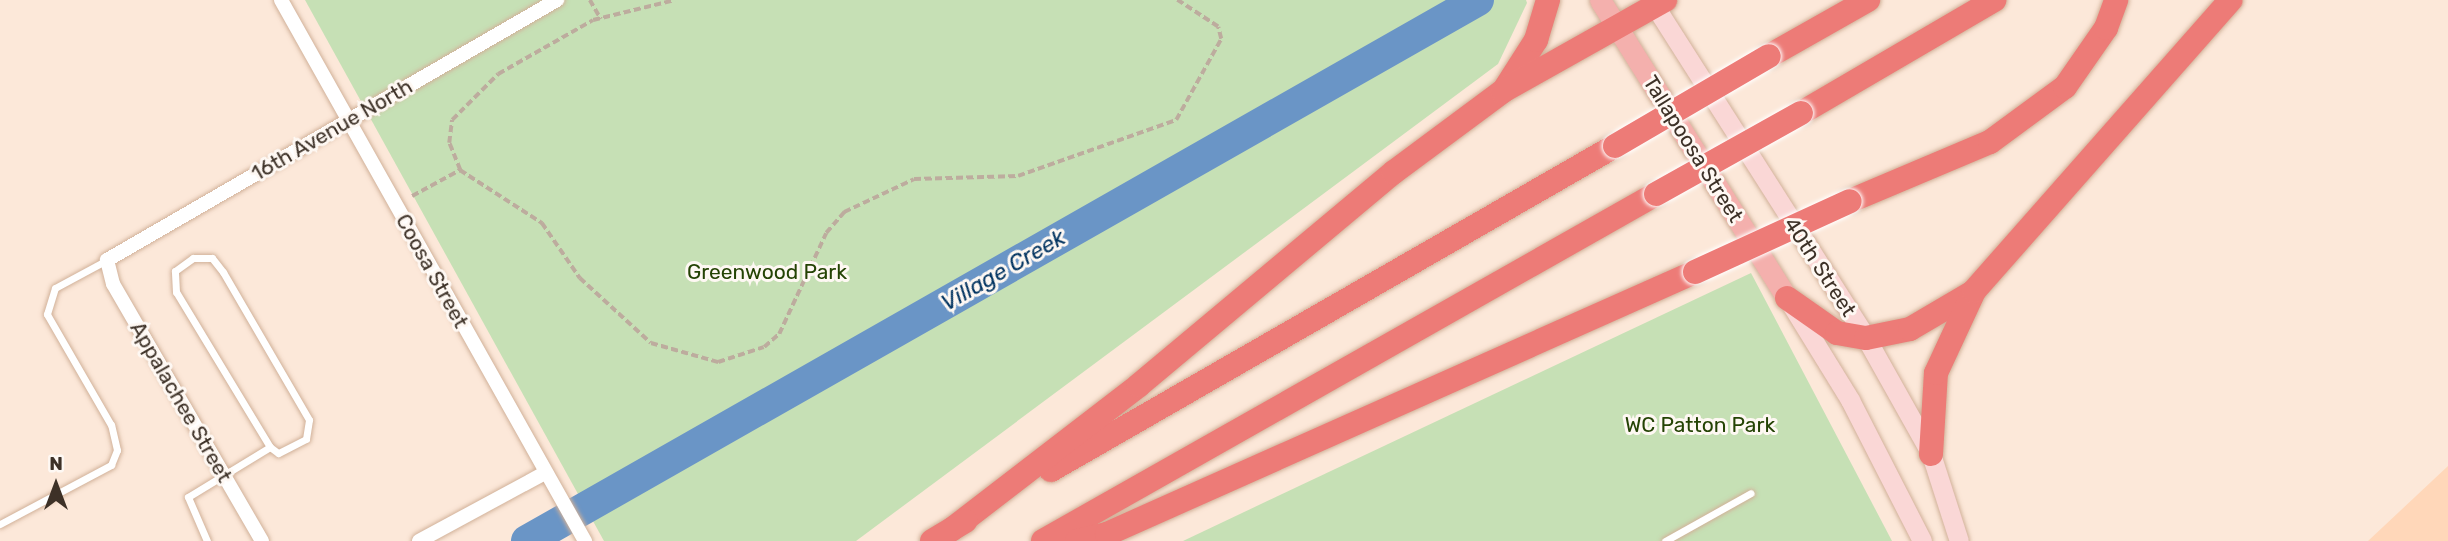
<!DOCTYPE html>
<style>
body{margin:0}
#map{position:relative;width:2448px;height:541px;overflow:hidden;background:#fce8d9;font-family:Rubik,sans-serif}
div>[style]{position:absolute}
.built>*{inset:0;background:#ffd7b9}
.green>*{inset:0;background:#c6e0b5}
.river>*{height:32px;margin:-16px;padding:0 16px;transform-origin:16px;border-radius:16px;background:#6a95c6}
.path>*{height:3.5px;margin-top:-1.75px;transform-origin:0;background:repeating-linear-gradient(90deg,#bdac9e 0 7px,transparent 0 10.5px)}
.roads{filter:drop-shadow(0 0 2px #d1b199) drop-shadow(0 0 2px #d1b199)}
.lane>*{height:7px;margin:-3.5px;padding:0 3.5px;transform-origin:3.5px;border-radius:3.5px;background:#fff}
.street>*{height:14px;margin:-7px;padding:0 7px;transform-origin:7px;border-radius:7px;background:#fff}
.secondary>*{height:19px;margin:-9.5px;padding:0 9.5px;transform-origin:9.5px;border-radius:9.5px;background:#fad7d6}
.primary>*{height:21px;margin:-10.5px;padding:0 10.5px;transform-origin:10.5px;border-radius:10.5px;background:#f4b0ad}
.highway>*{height:24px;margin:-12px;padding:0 12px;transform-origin:12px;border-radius:12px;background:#ed7b77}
.bridges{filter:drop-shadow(0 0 2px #fff) drop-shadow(0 0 2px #fff)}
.highway-bridge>*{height:24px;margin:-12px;padding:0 12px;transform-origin:12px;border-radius:12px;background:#ed7b77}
span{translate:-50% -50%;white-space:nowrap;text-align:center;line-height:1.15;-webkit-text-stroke:6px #fef8f3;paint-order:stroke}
.street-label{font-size:21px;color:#3d3127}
.park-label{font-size:21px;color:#244304}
.water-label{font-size:23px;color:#023461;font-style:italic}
.north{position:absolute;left:21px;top:450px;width:70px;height:70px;-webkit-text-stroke:5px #fef8f3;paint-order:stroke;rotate:0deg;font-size:19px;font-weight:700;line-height:28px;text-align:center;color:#3d3127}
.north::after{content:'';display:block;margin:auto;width:24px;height:32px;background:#3d3127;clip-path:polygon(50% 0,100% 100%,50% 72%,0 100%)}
</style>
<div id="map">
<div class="built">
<div style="clip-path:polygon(2448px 466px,2448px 541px,2368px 541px)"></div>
</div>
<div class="green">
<div style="clip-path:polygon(305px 0,1526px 0,1527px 3px,1498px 64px,856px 541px,604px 541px)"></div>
<div style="clip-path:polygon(1751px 273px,1892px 541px,1183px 541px,1280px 495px)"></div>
</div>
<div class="river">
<div style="left:527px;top:541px;width:1094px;rotate:-29.63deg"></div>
</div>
<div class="path">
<div style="left:590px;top:0;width:22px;rotate:60deg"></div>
<div style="left:460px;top:170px;width:29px;rotate:-112deg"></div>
<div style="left:449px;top:143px;width:23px;rotate:-83deg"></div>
<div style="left:452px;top:120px;width:65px;rotate:-45deg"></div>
<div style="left:498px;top:74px;width:109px;rotate:-29.6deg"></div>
<div style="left:593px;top:20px;width:84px;rotate:-13.7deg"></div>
<div style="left:412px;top:196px;width:55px;rotate:-28.4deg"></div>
<div style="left:460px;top:170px;width:98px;rotate:32.9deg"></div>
<div style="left:542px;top:223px;width:67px;rotate:55.4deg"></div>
<div style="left:580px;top:278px;width:96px;rotate:42.5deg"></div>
<div style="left:651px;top:343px;width:70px;rotate:15.8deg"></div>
<div style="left:718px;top:362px;width:48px;rotate:-18.1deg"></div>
<div style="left:764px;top:347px;width:20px;rotate:-41deg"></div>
<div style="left:779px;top:334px;width:111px;rotate:-65deg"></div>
<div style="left:826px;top:233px;width:28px;rotate:-49deg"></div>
<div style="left:844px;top:212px;width:77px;rotate:-25.2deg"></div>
<div style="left:914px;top:179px;width:104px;rotate:-1.7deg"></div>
<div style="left:1018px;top:176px;width:168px;rotate:-19.5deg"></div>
<div style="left:1176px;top:120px;width:93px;rotate:-60.9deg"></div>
<div style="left:1221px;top:39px;width:12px;rotate:-104deg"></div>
<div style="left:1218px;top:27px;width:49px;rotate:-146.6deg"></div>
</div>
<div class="roads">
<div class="lane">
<div style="left:0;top:524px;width:126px;rotate:-28deg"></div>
<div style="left:111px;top:465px;width:16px;rotate:-68deg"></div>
<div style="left:117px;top:450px;width:26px;rotate:-103deg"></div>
<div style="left:111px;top:425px;width:128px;rotate:-120deg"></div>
<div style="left:47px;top:314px;width:27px;rotate:-73deg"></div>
<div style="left:55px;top:288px;width:59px;rotate:-28.3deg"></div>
<div style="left:207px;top:541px;width:48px;rotate:-113.4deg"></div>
<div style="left:188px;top:497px;width:96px;rotate:-31.4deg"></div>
<div style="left:270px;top:447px;width:181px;rotate:-121.2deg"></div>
<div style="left:176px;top:292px;width:21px;rotate:-93deg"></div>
<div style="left:175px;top:271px;width:22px;rotate:-36deg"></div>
<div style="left:193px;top:258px;width:19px"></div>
<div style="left:212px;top:258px;width:18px;rotate:52deg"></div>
<div style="left:223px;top:272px;width:171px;rotate:59.8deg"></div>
<div style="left:309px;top:420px;width:19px;rotate:99deg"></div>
<div style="left:306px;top:439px;width:31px;rotate:153deg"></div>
<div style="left:278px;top:453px;width:10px;rotate:-143deg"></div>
<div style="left:1665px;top:541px;width:98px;rotate:-29.2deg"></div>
</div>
<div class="street">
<div style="left:281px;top:0;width:621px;rotate:60.67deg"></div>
<div style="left:262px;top:541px;width:297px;rotate:-120.1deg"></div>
<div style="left:113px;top:284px;width:25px;rotate:-104deg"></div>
<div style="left:107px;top:260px;width:520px;rotate:-30.02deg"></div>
<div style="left:419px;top:541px;width:143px;rotate:-28.4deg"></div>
</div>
<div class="secondary">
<div style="left:1651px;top:0;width:401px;rotate:57.5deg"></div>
<div style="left:1866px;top:338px;width:133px;rotate:60.7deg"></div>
<div style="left:1931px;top:454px;width:91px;rotate:72.2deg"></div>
<div style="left:1791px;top:304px;width:113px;rotate:58.4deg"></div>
<div style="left:1850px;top:400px;width:158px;rotate:62.9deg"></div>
</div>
<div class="primary">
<div style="left:1600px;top:0;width:352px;rotate:57.9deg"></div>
</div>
<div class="highway">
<div style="left:1769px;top:56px;width:114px;rotate:-29.5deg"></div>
<div style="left:1506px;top:87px;width:56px;rotate:-57.4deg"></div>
<div style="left:1536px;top:40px;width:42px;rotate:-73.3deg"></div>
<div style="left:1801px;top:113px;width:224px;rotate:-30.3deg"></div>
<div style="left:1850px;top:201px;width:152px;rotate:-22.9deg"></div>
<div style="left:1990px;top:142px;width:93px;rotate:-36.3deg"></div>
<div style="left:2065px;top:87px;width:72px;rotate:-55.2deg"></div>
<div style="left:2106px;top:28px;width:30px;rotate:-70deg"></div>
<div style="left:1787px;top:298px;width:61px;rotate:35deg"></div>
<div style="left:1837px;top:333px;width:29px;rotate:10deg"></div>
<div style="left:1866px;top:338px;width:45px;rotate:-11.6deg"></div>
<div style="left:1910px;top:329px;width:73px;rotate:-30.4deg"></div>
<div style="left:1931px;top:454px;width:81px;rotate:-86.5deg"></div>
<div style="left:1936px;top:373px;width:90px;rotate:-65.1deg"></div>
<div style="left:1974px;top:291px;width:388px;rotate:-48.6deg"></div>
<div style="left:1051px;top:470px;width:650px;rotate:-29.88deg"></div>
<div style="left:951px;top:530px;width:237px;rotate:-37.6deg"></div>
<div style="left:1139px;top:385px;width:332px;rotate:-39.9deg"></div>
<div style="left:1394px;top:172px;width:136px;rotate:-36.6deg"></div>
<div style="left:1503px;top:91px;width:186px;rotate:-29.3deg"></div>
<div style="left:932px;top:541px;width:39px;rotate:-31deg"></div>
<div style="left:1043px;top:541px;width:704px;rotate:-29.51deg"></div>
<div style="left:1077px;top:541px;width:31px;rotate:-13deg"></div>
<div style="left:1107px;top:534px;width:644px;rotate:-24.02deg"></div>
</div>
</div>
<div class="bridges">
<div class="highway-bridge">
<div style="left:1615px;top:146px;width:178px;rotate:-30.3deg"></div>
<div style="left:1656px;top:194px;width:166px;rotate:-29.2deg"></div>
<div style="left:1695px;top:272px;width:170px;rotate:-24.6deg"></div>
</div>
</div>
<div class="street-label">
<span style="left:332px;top:130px;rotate:-30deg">16th Avenue North</span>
<span style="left:1693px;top:149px;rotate:58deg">Tallapoosa Street</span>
<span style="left:1820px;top:267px;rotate:57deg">40th Street</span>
<span style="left:432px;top:271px;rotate:61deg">Coosa Street</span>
<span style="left:181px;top:402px;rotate:60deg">Appalachee Street</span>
</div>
<div class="park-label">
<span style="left:767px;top:272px">Greenwood Park</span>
<span style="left:1700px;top:425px">WC Patton Park</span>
</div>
<div class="water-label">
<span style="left:1003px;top:270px;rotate:-30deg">Village Creek</span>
</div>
<div class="north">N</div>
</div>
